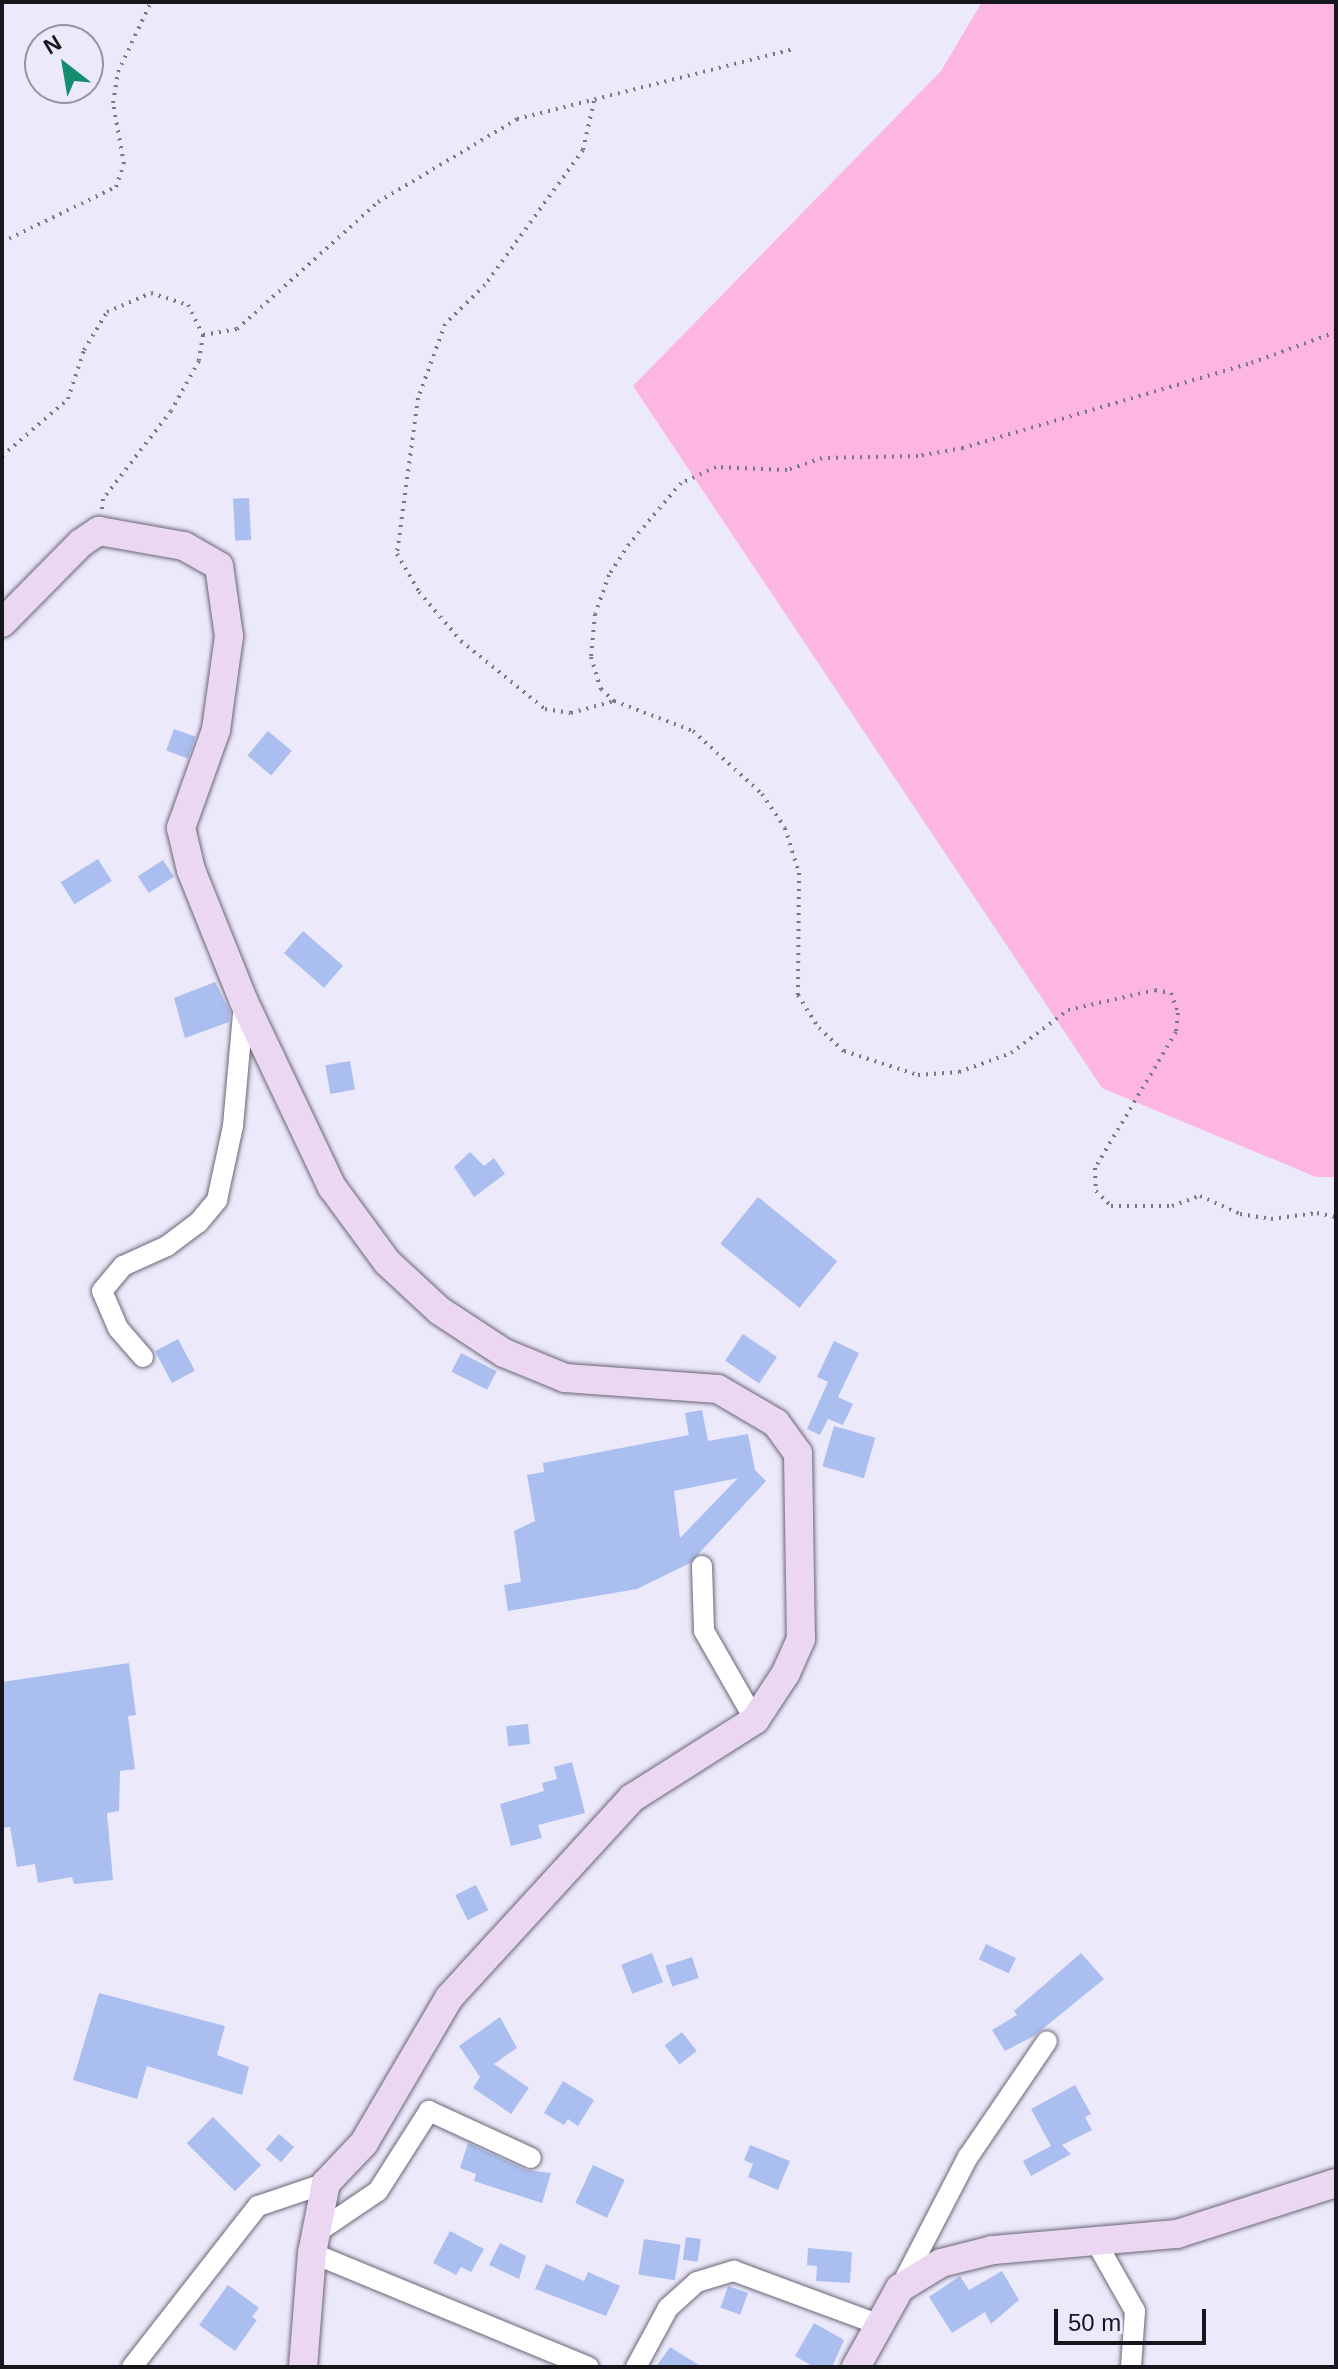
<!DOCTYPE html>
<style>
body{margin:0}
#map{position:relative;width:1338px;height:2369px;overflow:hidden;background:#ece9fb;font-family:Arial,sans-serif}
div>[style]{position:absolute}
.green>*{inset:0;background:#fcb6e1}
.building>*{inset:0;background:#abbef0;transform-origin:0 0}
.path>*{height:4px;margin-top:-2px;transform-origin:0;background:repeating-linear-gradient(90deg,#797783 0 2px,transparent 0 8px)}
.roads{filter:drop-shadow(0 0 2px #696776) drop-shadow(0 0 2px #696776)}
.street>*{height:20px;margin:-10px;padding:0 10px;transform-origin:10px;border-radius:10px;background:#fff}
.secondary>*{height:28px;margin:-14px;padding:0 14px;transform-origin:14px;border-radius:14px;background:#ecd7f3}
span{translate:-50% -50%;white-space:nowrap;text-align:center;line-height:1.15;-webkit-text-stroke:6px #ece9fb;paint-order:stroke}
.frame{position:absolute;inset:0;border:4px solid #17161d;pointer-events:none}
.north{position:absolute;left:24px;top:24px;width:80px;height:80px;box-sizing:border-box;background:#ece9fb;border:2px solid #9795a2;border-radius:50%;rotate:329deg;font-size:22px;font-weight:700;line-height:32px;text-align:center;color:#17161d}
.north::after{content:'';display:block;margin:auto;width:28px;height:36px;background:#158d70;clip-path:polygon(50% 0,100% 100%,50% 72%,0 100%)}
.scale{position:absolute;left:1054px;top:2309px;width:152px;height:36px;box-sizing:border-box;border:4px solid #17161d;border-top:0;padding-left:10px;font-size:24px;line-height:28px;white-space:nowrap;color:#17161d;-webkit-text-stroke:6px #ece9fb;paint-order:stroke}
</style>
<div id="map">
<div class="green">
<div style="clip-path:polygon(982px 2px,1336px 2px,1336px 1177px,1316px 1177px,1102px 1088px,633px 386px,941px 71px)"></div>
</div>
<div class="building">
<div style="left:249px;top:498px;width:42px;height:16px;rotate:87deg"></div>
<div style="left:174px;top:729px;width:23px;height:23px;rotate:20deg"></div>
<div style="left:268px;top:731px;width:31px;height:32px;rotate:40deg"></div>
<div style="left:98px;top:859px;width:26px;height:44px;rotate:58deg"></div>
<div style="left:163px;top:860px;width:20px;height:30px;rotate:57deg"></div>
<div style="left:303px;top:931px;width:53px;height:29px;rotate:41deg"></div>
<div style="clip-path:polygon(215px 982px,230px 1012px,229px 1022px,185px 1038px,174px 998px)"></div>
<div style="left:350px;top:1061px;width:29px;height:25px;rotate:80deg"></div>
<div style="clip-path:polygon(470px 1152px,484px 1166px,494px 1158px,505px 1174px,474px 1197px,454px 1167px)"></div>
<div style="left:758px;top:1197px;width:102px;height:60px;rotate:39deg"></div>
<div style="left:743px;top:1334px;width:41px;height:32px;rotate:34deg"></div>
<div style="left:178px;top:1339px;width:36px;height:26px;rotate:62deg"></div>
<div style="clip-path:polygon(834px 1341px,859px 1353px,838px 1397px,853px 1404px,843px 1425px,828px 1419px,820px 1435px,807px 1429px,828px 1382px,817px 1377px)"></div>
<div style="left:461px;top:1353px;width:40px;height:21px;rotate:27deg"></div>
<div style="clip-path:polygon(evenodd,702px 1410px,708px 1441px,748px 1434px,755px 1470px,766px 1481px,690px 1563px,637px 1589px,508px 1611px,504px 1585px,521px 1582px,514px 1531px,535px 1521px,527px 1475px,544px 1472px,543px 1463px,689px 1435px,685px 1413px,702px 1410px,738px 1478px,680px 1538px,674px 1491px,738px 1478px)"></div>
<div style="left:834px;top:1426px;width:43px;height:42px;rotate:16deg"></div>
<div style="clip-path:polygon(129px 1663px,136px 1715px,128px 1716px,135px 1769px,120px 1771px,119px 1811px,107px 1813px,113px 1880px,74px 1884px,72px 1877px,38px 1883px,35px 1864px,17px 1867px,10px 1827px,2px 1828px,2px 1682px)"></div>
<div style="left:528px;top:1724px;width:20px;height:22px;rotate:84deg"></div>
<div style="clip-path:polygon(572px 1762px,585px 1813px,538px 1825px,542px 1838px,511px 1846px,500px 1804px,544px 1791px,542px 1783px,557px 1779px,554px 1767px)"></div>
<div style="left:476px;top:1885px;width:28px;height:23px;rotate:64deg"></div>
<div style="left:986px;top:1944px;width:33px;height:17px;rotate:25deg"></div>
<div style="left:652px;top:1953px;width:31px;height:33px;rotate:69deg"></div>
<div style="clip-path:polygon(1081px 1953px,1104px 1979px,1034px 2036px,1005px 2051px,992px 2030px,1017px 2015px,1014px 2011px)"></div>
<div style="left:692px;top:1957px;width:22px;height:28px;rotate:72deg"></div>
<div style="clip-path:polygon(99px 1993px,225px 2026px,217px 2055px,249px 2067px,242px 2095px,147px 2066px,137px 2099px,73px 2080px)"></div>
<div style="clip-path:polygon(500px 2017px,517px 2048px,494px 2064px,529px 2088px,511px 2114px,473px 2088px,480px 2077px,459px 2046px)"></div>
<div style="left:682px;top:2032px;width:24px;height:22px;rotate:52deg"></div>
<div style="clip-path:polygon(563px 2081px,594px 2100px,578px 2126px,568px 2119px,564px 2125px,544px 2113px)"></div>
<div style="clip-path:polygon(1075px 2085px,1091px 2114px,1085px 2117px,1092px 2130px,1062px 2145px,1071px 2154px,1031px 2176px,1023px 2161px,1051px 2146px,1031px 2109px)"></div>
<div style="left:213px;top:2117px;width:68px;height:37px;rotate:45deg"></div>
<div style="left:279px;top:2134px;width:20px;height:20px;rotate:41deg"></div>
<div style="clip-path:polygon(468px 2143px,526px 2170px,551px 2173px,542px 2203px,474px 2181px,476px 2174px,460px 2168px)"></div>
<div style="clip-path:polygon(750px 2145px,790px 2161px,778px 2190px,748px 2177px,753px 2164px,744px 2160px)"></div>
<div style="left:593px;top:2165px;width:35px;height:42px;rotate:25deg"></div>
<div style="clip-path:polygon(450px 2231px,484px 2249px,471px 2272px,461px 2267px,456px 2275px,433px 2263px)"></div>
<div style="left:686px;top:2237px;width:15px;height:23px;rotate:8deg"></div>
<div style="left:644px;top:2239px;width:37px;height:36px;rotate:9deg"></div>
<div style="clip-path:polygon(500px 2243px,526px 2256px,519px 2279px,489px 2265px)"></div>
<div style="clip-path:polygon(808px 2248px,852px 2252px,850px 2283px,816px 2281px,817px 2266px,807px 2265px)"></div>
<div style="clip-path:polygon(546px 2264px,584px 2281px,588px 2272px,620px 2286px,606px 2316px,535px 2289px)"></div>
<div style="clip-path:polygon(1002px 2271px,1019px 2300px,991px 2324px,985px 2312px,952px 2333px,929px 2297px,960px 2276px,969px 2290px)"></div>
<div style="clip-path:polygon(228px 2285px,259px 2308px,252px 2317px,257px 2320px,235px 2351px,199px 2325px)"></div>
<div style="left:728px;top:2286px;width:21px;height:23px;rotate:19deg"></div>
<div style="clip-path:polygon(814px 2323px,844px 2340px,832px 2367px,814px 2367px,795px 2356px)"></div>
<div style="clip-path:polygon(670px 2347px,702px 2367px,656px 2367px)"></div>
</div>
<div class="path">
<div style="left:594px;top:101px;width:50px;rotate:102.7deg"></div>
<div style="left:583px;top:150px;width:167px;rotate:126deg"></div>
<div style="left:485px;top:285px;width:56px;rotate:135.7deg"></div>
<div style="left:445px;top:324px;width:79px;rotate:110deg"></div>
<div style="left:418px;top:398px;width:157px;rotate:97.7deg"></div>
<div style="left:397px;top:554px;width:44px;rotate:59.9deg"></div>
<div style="left:419px;top:592px;width:65px;rotate:49.4deg"></div>
<div style="left:461px;top:641px;width:108px;rotate:39deg"></div>
<div style="left:545px;top:709px;width:26px;rotate:9deg"></div>
<div style="left:571px;top:713px;width:45px;rotate:-15.6deg"></div>
<div style="left:2px;top:242px;width:127px;rotate:-25.8deg"></div>
<div style="left:116px;top:187px;width:24px;rotate:-71deg"></div>
<div style="left:124px;top:164px;width:62px;rotate:-100.2deg"></div>
<div style="left:113px;top:103px;width:31px;rotate:-81deg"></div>
<div style="left:118px;top:72px;width:77px;rotate:-64.8deg"></div>
<div style="left:1336px;top:332px;width:94px;rotate:160deg"></div>
<div style="left:1248px;top:364px;width:297px;rotate:163.6deg"></div>
<div style="left:963px;top:448px;width:46px;rotate:169.9deg"></div>
<div style="left:918px;top:456px;width:96px;rotate:178.8deg"></div>
<div style="left:822px;top:458px;width:37px;rotate:161deg"></div>
<div style="left:787px;top:470px;width:71px;rotate:-177.6deg"></div>
<div style="left:716px;top:467px;width:38px;rotate:155deg"></div>
<div style="left:681px;top:483px;width:80px;rotate:130.4deg"></div>
<div style="left:629px;top:544px;width:37px;rotate:123deg"></div>
<div style="left:609px;top:575px;width:41px;rotate:109.7deg"></div>
<div style="left:595px;top:614px;width:43px;rotate:95.3deg"></div>
<div style="left:591px;top:657px;width:34px;rotate:73deg"></div>
<div style="left:601px;top:689px;width:18px;rotate:43deg"></div>
<div style="left:614px;top:701px;width:85px;rotate:20.8deg"></div>
<div style="left:693px;top:731px;width:93px;rotate:42.4deg"></div>
<div style="left:762px;top:794px;width:41px;rotate:55.9deg"></div>
<div style="left:785px;top:828px;width:47px;rotate:72.7deg"></div>
<div style="left:799px;top:873px;width:122px;rotate:90.5deg"></div>
<div style="left:798px;top:995px;width:39px;rotate:58deg"></div>
<div style="left:819px;top:1028px;width:34px;rotate:43deg"></div>
<div style="left:844px;top:1051px;width:78px;rotate:18deg"></div>
<div style="left:918px;top:1075px;width:41px;rotate:-4.2deg"></div>
<div style="left:959px;top:1072px;width:55px;rotate:-20.1deg"></div>
<div style="left:1011px;top:1053px;width:71px;rotate:-37deg"></div>
<div style="left:1068px;top:1010px;width:89px;rotate:-12.9deg"></div>
<div style="left:1155px;top:990px;width:16px;rotate:11deg"></div>
<div style="left:1171px;top:993px;width:21px;rotate:71deg"></div>
<div style="left:1178px;top:1013px;width:19px;rotate:96deg"></div>
<div style="left:1176px;top:1032px;width:158px;rotate:120.8deg"></div>
<div style="left:1095px;top:1168px;width:23px;rotate:88deg"></div>
<div style="left:1096px;top:1191px;width:21px;rotate:45deg"></div>
<div style="left:1111px;top:1206px;width:61px"></div>
<div style="left:1172px;top:1206px;width:30px;rotate:-20deg"></div>
<div style="left:1200px;top:1196px;width:44px;rotate:24.2deg"></div>
<div style="left:1240px;top:1214px;width:31px;rotate:9deg"></div>
<div style="left:1271px;top:1219px;width:46px;rotate:-7.4deg"></div>
<div style="left:1317px;top:1213px;width:19px;rotate:12deg"></div>
<div style="left:203px;top:335px;width:35px;rotate:-10deg"></div>
<div style="left:237px;top:329px;width:190px;rotate:-42deg"></div>
<div style="left:378px;top:202px;width:162px;rotate:-30.8deg"></div>
<div style="left:517px;top:119px;width:285px;rotate:-14.2deg"></div>
<div style="left:2px;top:456px;width:87px;rotate:-40.8deg"></div>
<div style="left:68px;top:399px;width:52px;rotate:-71.9deg"></div>
<div style="left:84px;top:350px;width:44px;rotate:-58.8deg"></div>
<div style="left:107px;top:312px;width:48px;rotate:-23.4deg"></div>
<div style="left:151px;top:293px;width:39px;rotate:18deg"></div>
<div style="left:188px;top:305px;width:34px;rotate:63deg"></div>
<div style="left:203px;top:335px;width:26px;rotate:99deg"></div>
<div style="left:199px;top:361px;width:57px;rotate:119.2deg"></div>
<div style="left:171px;top:411px;width:111px;rotate:127.7deg"></div>
<div style="left:103px;top:499px;width:10px;rotate:96deg"></div>
</div>
<div class="roads">
<div class="street">
<div style="left:143px;top:1357px;width:38px;rotate:-131deg"></div>
<div style="left:118px;top:1328px;width:40px;rotate:-113.4deg"></div>
<div style="left:102px;top:1291px;width:33px;rotate:-50deg"></div>
<div style="left:123px;top:1266px;width:48px;rotate:-24.4deg"></div>
<div style="left:167px;top:1246px;width:39px;rotate:-37deg"></div>
<div style="left:198px;top:1223px;width:30px;rotate:-50deg"></div>
<div style="left:217px;top:1200px;width:76px;rotate:-77.8deg"></div>
<div style="left:233px;top:1126px;width:124px;rotate:-84.9deg"></div>
<div style="left:702px;top:1566px;width:65px;rotate:88.2deg"></div>
<div style="left:704px;top:1631px;width:103px;rotate:60.2deg"></div>
<div style="left:316px;top:2233px;width:75px;rotate:-34.1deg"></div>
<div style="left:378px;top:2191px;width:95px;rotate:-57.5deg"></div>
<div style="left:429px;top:2111px;width:112px;rotate:24.7deg"></div>
<div style="left:1096px;top:2242px;width:79px;rotate:60.5deg"></div>
<div style="left:1135px;top:2311px;width:56px;rotate:94.1deg"></div>
<div style="left:312px;top:2253px;width:299px;rotate:22.4deg"></div>
<div style="left:900px;top:2288px;width:148px;rotate:-62.6deg"></div>
<div style="left:968px;top:2157px;width:140px;rotate:-55.7deg"></div>
<div style="left:132px;top:2367px;width:204px;rotate:-52deg"></div>
<div style="left:258px;top:2206px;width:72px;rotate:-18.7deg"></div>
<div style="left:636px;top:2367px;width:67px;rotate:-61.5deg"></div>
<div style="left:668px;top:2308px;width:39px;rotate:-42deg"></div>
<div style="left:697px;top:2282px;width:39px;rotate:-17deg"></div>
<div style="left:734px;top:2271px;width:153px;rotate:20.3deg"></div>
</div>
<div class="secondary">
<div style="left:2px;top:623px;width:112px;rotate:-45.4deg"></div>
<div style="left:81px;top:543px;width:22px;rotate:-34deg"></div>
<div style="left:99px;top:531px;width:86px;rotate:10deg"></div>
<div style="left:184px;top:546px;width:40px;rotate:29.7deg"></div>
<div style="left:219px;top:566px;width:71px;rotate:81.9deg"></div>
<div style="left:229px;top:636px;width:95px;rotate:97.9deg"></div>
<div style="left:216px;top:730px;width:104px;rotate:109.7deg"></div>
<div style="left:181px;top:828px;width:43px;rotate:76.6deg"></div>
<div style="left:191px;top:870px;width:142px;rotate:68.1deg"></div>
<div style="left:244px;top:1002px;width:205px;rotate:64.6deg"></div>
<div style="left:332px;top:1187px;width:93px;rotate:53.7deg"></div>
<div style="left:387px;top:1262px;width:72px;rotate:42.8deg"></div>
<div style="left:440px;top:1311px;width:77px;rotate:33.3deg"></div>
<div style="left:504px;top:1353px;width:66px;rotate:22.3deg"></div>
<div style="left:565px;top:1378px;width:153px;rotate:4.1deg"></div>
<div style="left:718px;top:1389px;width:67px;rotate:30.4deg"></div>
<div style="left:776px;top:1423px;width:37px;rotate:54deg"></div>
<div style="left:798px;top:1453px;width:186px;rotate:89.1deg"></div>
<div style="left:801px;top:1639px;width:37px;rotate:114deg"></div>
<div style="left:786px;top:1673px;width:56px;rotate:123.4deg"></div>
<div style="left:755px;top:1720px;width:146px;rotate:147.6deg"></div>
<div style="left:632px;top:1798px;width:271px;rotate:132.5deg"></div>
<div style="left:449px;top:1998px;width:168px;rotate:120.4deg"></div>
<div style="left:364px;top:2143px;width:55px;rotate:133.5deg"></div>
<div style="left:326px;top:2183px;width:71px;rotate:101.3deg"></div>
<div style="left:312px;top:2253px;width:114px;rotate:94.5deg"></div>
<div style="left:856px;top:2367px;width:90px;rotate:-60.9deg"></div>
<div style="left:900px;top:2288px;width:48px;rotate:-31.4deg"></div>
<div style="left:941px;top:2263px;width:54px;rotate:-14deg"></div>
<div style="left:993px;top:2250px;width:185px;rotate:-5deg"></div>
<div style="left:1177px;top:2234px;width:167px;rotate:-17.8deg"></div>
</div>
</div>
<div class="frame"></div>
<div class="north">N</div>
<div class="scale">50 m</div>
</div>
